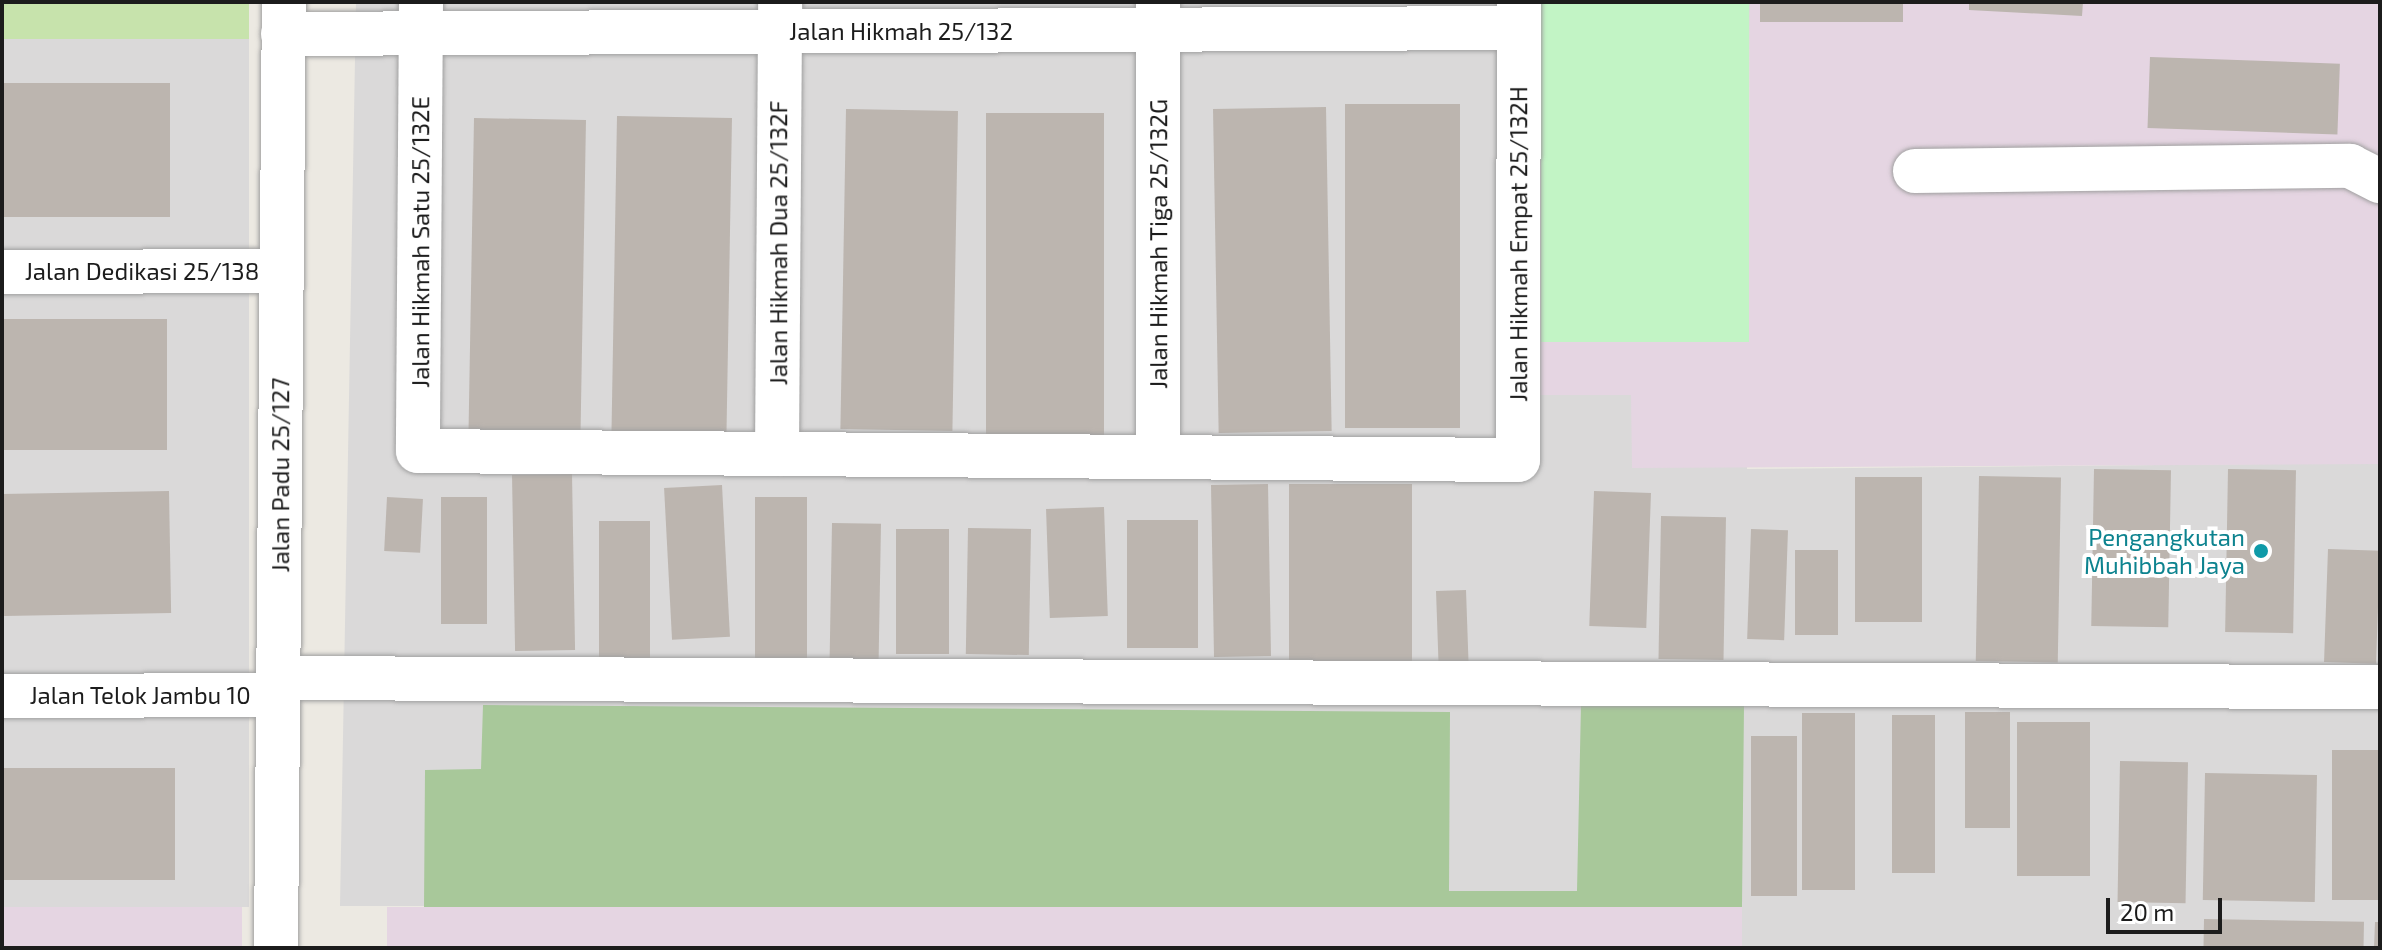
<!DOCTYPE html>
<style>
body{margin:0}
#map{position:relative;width:2382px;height:950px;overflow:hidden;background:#ece9e2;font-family:"Exo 2",sans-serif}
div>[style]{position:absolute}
.residential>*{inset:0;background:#dad9d9;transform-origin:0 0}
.industrial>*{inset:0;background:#e5d5e2;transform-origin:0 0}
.grass>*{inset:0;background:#c7e3ac;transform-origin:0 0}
.forest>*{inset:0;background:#a8c89a}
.park>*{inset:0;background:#c2f4c5;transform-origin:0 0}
.building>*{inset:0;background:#bcb5af;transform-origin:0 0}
.roads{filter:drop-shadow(0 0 2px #a0a0a0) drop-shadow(0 0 2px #a0a0a0)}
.minor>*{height:44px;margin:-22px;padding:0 22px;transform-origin:22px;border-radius:22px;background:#fff}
.dots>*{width:22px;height:22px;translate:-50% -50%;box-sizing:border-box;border:4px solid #fff;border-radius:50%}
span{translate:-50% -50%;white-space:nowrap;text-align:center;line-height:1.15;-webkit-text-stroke:8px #fff;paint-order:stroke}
.street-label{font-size:24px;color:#1c1c1c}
.culture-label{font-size:24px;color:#0d838f}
.right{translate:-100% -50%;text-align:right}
.frame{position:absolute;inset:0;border:4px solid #1c1c1c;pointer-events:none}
.scale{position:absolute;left:2106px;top:898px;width:116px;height:36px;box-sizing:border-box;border:4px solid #1c1c1c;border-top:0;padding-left:10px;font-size:24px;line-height:28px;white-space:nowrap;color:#1c1c1c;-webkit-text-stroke:6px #fff;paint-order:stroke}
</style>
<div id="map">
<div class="residential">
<div style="clip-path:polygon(356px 2px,1750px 2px,1747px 469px,2380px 463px,2380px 948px,1741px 948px,1742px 907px,340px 906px)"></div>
<div style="left:2px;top:39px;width:247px;height:868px"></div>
</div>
<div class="industrial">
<div style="clip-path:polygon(1750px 2px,2380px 2px,2380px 464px,1632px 468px,1631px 395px,1539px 395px,1539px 342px,1748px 342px)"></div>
<div style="left:2px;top:907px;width:240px;height:41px"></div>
<div style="left:387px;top:907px;width:1355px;height:41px"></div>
</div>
<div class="grass">
<div style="left:2px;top:2px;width:247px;height:37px"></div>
</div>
<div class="forest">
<div style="clip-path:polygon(483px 705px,1450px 712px,1449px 891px,1577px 891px,1581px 705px,1744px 706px,1742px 907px,424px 907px,425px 770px,481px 769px)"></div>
</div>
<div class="park">
<div style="left:1541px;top:2px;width:208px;height:340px"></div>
</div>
<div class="building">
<div style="left:1760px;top:2px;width:143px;height:20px"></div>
<div style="clip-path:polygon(1969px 2px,2083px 2px,2082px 16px,1969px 10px)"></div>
<div style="left:2150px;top:57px;width:190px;height:71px;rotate:2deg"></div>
<div style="left:170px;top:83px;width:134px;height:168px;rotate:90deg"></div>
<div style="left:1460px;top:104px;width:324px;height:115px;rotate:90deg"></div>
<div style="left:1326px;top:107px;width:324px;height:113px;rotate:89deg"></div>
<div style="left:846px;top:109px;width:112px;height:320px;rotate:1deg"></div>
<div style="left:986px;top:113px;width:118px;height:323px"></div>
<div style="left:617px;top:116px;width:115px;height:318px;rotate:1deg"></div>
<div style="left:474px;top:118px;width:112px;height:312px;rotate:1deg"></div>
<div style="left:167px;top:319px;width:131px;height:165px;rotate:90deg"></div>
<div style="left:2094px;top:469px;width:77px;height:157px;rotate:1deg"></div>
<div style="left:2228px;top:469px;width:68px;height:163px;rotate:1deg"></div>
<div style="left:572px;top:474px;width:176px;height:60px;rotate:89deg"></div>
<div style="left:1979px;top:476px;width:82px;height:185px;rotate:1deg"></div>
<div style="left:1855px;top:477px;width:67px;height:145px"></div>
<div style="left:1268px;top:484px;width:172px;height:57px;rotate:89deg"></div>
<div style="left:1412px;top:484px;width:178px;height:123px;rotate:90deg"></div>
<div style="left:722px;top:485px;width:152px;height:58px;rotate:87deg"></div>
<div style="left:169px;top:491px;width:122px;height:167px;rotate:89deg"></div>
<div style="left:1594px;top:491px;width:57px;height:135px;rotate:2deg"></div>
<div style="left:387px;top:497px;width:36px;height:54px;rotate:3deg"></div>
<div style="left:441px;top:497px;width:46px;height:127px"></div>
<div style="left:755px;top:497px;width:52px;height:166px"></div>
<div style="left:1104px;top:507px;width:109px;height:58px;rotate:88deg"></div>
<div style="left:1661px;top:516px;width:65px;height:143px;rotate:1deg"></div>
<div style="left:1127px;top:520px;width:71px;height:128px"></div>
<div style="left:599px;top:521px;width:51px;height:137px"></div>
<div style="left:832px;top:523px;width:49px;height:138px;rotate:1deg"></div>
<div style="left:968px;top:528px;width:63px;height:126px;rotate:1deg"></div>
<div style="left:896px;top:529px;width:53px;height:125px"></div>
<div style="left:1751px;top:529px;width:37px;height:110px;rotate:2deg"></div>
<div style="left:2328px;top:549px;width:52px;height:113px;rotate:2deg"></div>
<div style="left:1795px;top:550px;width:43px;height:85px"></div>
<div style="left:1466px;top:590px;width:74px;height:30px;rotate:88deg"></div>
<div style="left:1965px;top:712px;width:45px;height:116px"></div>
<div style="left:1802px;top:713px;width:53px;height:177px"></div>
<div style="left:1892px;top:715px;width:43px;height:158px"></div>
<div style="left:2090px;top:722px;width:154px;height:73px;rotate:90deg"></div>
<div style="left:1751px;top:736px;width:46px;height:160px"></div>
<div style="left:2332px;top:750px;width:48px;height:150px"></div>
<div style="left:2120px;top:761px;width:68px;height:141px;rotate:1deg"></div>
<div style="left:2px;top:768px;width:173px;height:112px"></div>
<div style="left:2205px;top:773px;width:112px;height:127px;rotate:1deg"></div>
<div style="left:2204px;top:919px;width:160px;height:29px;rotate:1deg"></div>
<div style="clip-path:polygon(2375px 922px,2380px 922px,2380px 948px,2374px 948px)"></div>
</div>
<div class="roads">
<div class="minor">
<div style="left:421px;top:2px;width:449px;rotate:90.4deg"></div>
<div style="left:418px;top:451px;width:1100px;rotate:0.47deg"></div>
<div style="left:1518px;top:460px;width:458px;rotate:-89.9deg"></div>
<div style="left:1158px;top:2px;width:455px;rotate:90deg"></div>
<div style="left:283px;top:34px;width:1236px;rotate:-0.28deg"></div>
<div style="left:1915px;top:171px;width:435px;rotate:-0.7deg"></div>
<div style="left:2350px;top:166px;width:34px;rotate:27deg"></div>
<div style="left:2px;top:272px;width:279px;rotate:-0.2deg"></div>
<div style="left:777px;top:454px;width:450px;rotate:-89.6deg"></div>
<div style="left:278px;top:678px;width:2102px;rotate:0.25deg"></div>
<div style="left:2px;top:696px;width:276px;rotate:-0.2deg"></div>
<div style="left:276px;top:948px;width:946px;rotate:-89.52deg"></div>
</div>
</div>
<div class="dots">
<div style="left:2261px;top:551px;background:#0f9aa8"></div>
</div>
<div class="street-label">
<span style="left:901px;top:31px">Jalan Hikmah 25/132</span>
<span style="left:420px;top:242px;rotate:-90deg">Jalan Hikmah Satu 25/132E</span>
<span style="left:778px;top:243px;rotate:-90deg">Jalan Hikmah Dua 25/132F</span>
<span style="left:1158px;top:244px;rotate:-90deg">Jalan Hikmah Tiga 25/132G</span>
<span style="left:1518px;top:244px;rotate:-90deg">Jalan Hikmah Empat 25/132H</span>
<span style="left:142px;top:271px">Jalan Dedikasi 25/138</span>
<span style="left:280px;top:475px;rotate:-90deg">Jalan Padu 25/127</span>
<span style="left:140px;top:695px">Jalan Telok Jambu 10</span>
</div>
<div class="culture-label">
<span class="right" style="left:2245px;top:551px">Pengangkutan<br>Muhibbah Jaya</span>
</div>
<div class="frame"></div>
<div class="scale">20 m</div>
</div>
